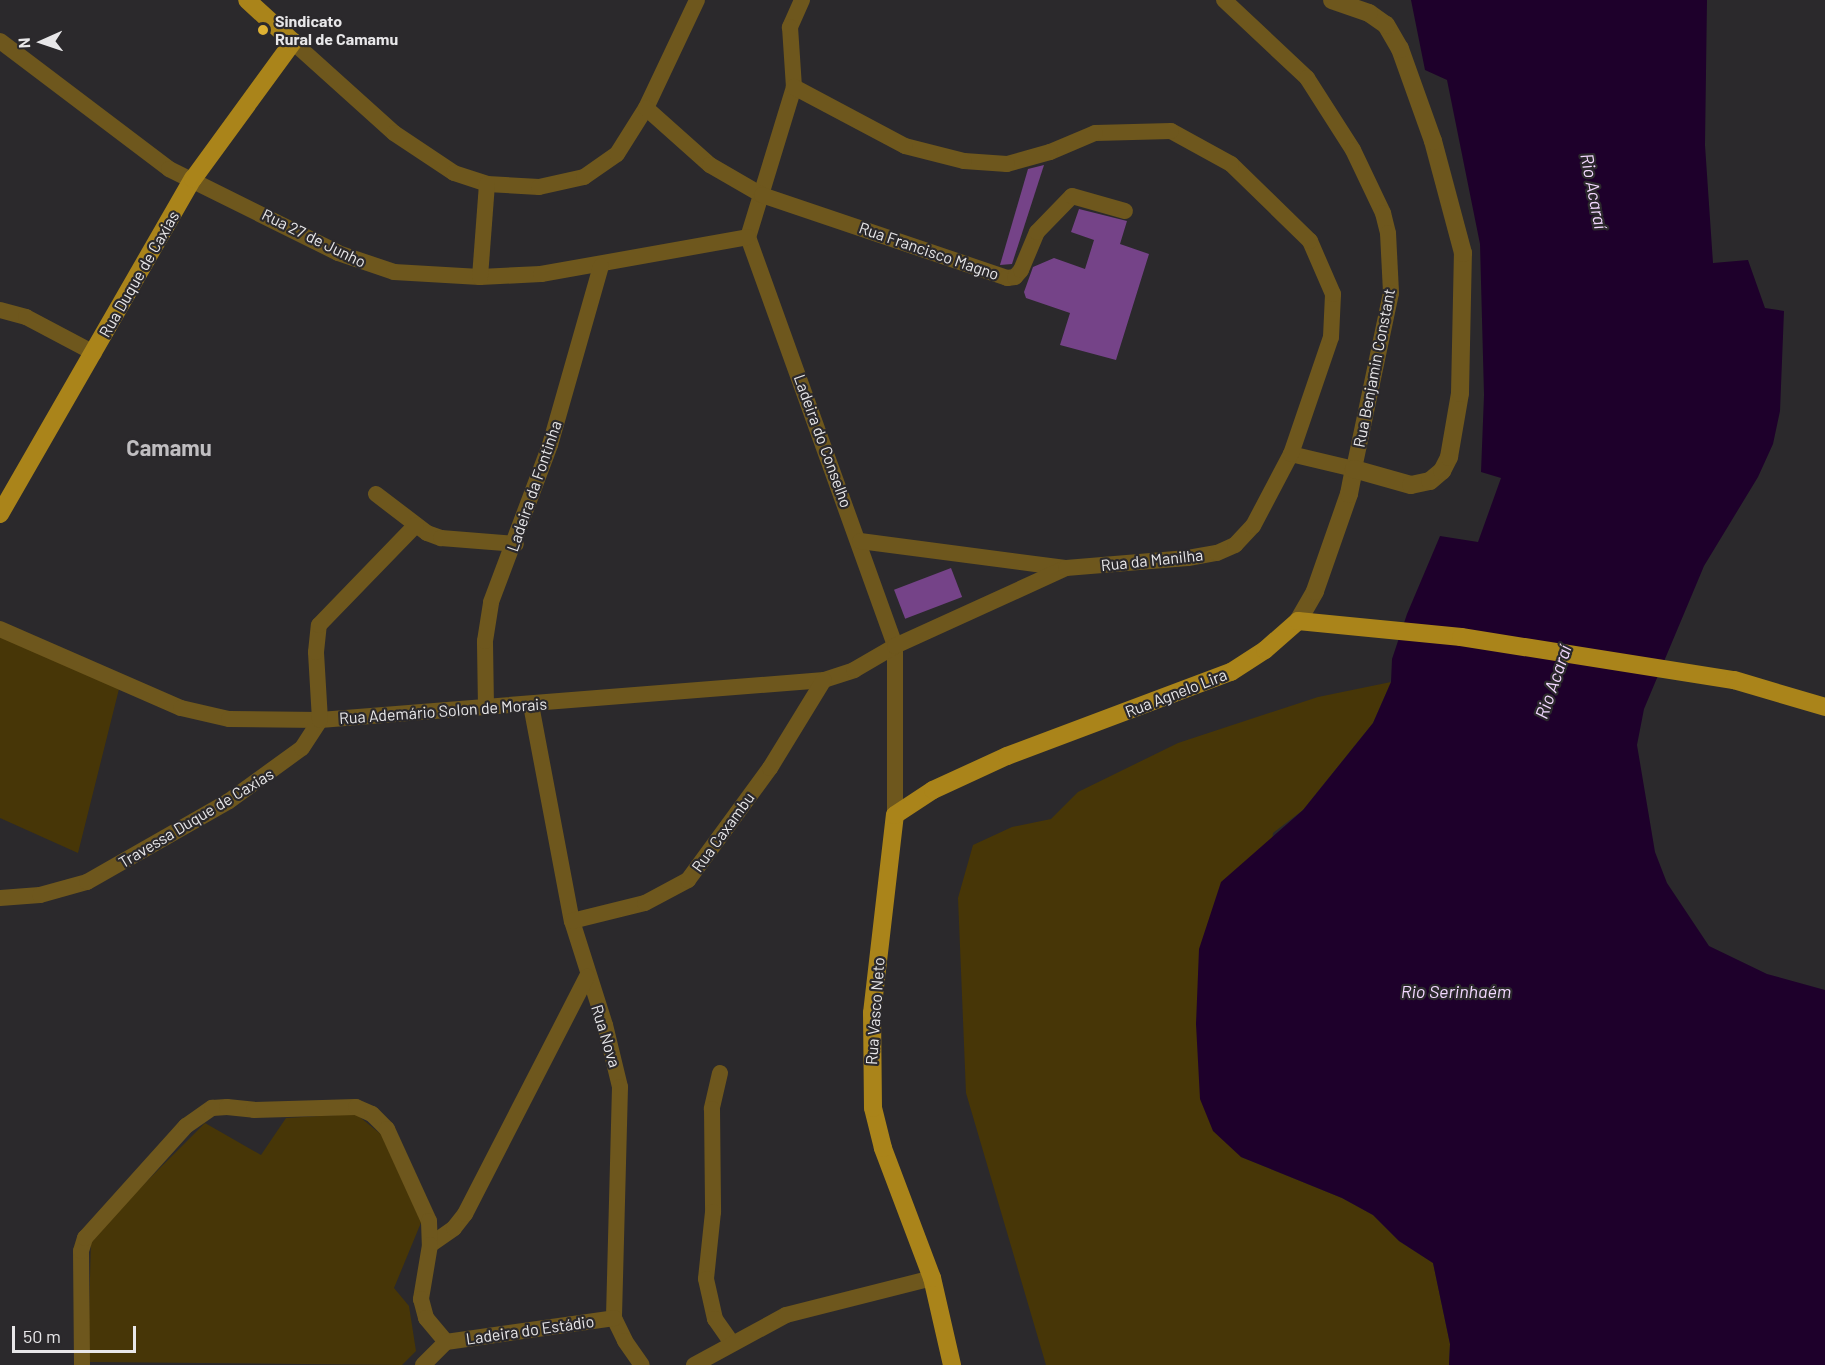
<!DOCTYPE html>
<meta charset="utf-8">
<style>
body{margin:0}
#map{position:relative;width:1825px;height:1365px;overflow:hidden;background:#2b292c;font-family:Barlow,sans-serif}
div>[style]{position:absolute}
.green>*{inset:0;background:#473607}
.water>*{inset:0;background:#1e002b}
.building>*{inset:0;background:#754388;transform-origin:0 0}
.minor>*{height:16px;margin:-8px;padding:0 8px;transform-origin:8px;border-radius:8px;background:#6e571d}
.tertiary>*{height:18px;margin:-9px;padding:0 9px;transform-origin:9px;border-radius:9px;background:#6e571d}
.primary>*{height:18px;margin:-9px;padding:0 9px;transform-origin:9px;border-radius:9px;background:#aa841a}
.dots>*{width:16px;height:16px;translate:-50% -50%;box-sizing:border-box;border:3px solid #2b292c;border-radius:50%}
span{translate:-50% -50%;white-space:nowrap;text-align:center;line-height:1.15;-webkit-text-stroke:4.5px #2b292c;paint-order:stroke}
.poi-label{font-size:16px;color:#e8e7e9;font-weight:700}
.left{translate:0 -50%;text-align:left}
.street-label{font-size:16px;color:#e8e7e9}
.water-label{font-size:18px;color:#f3d8ff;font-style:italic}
.district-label{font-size:22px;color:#c0bec1;font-weight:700}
.north{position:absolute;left:12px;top:12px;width:60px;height:60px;-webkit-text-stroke:4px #2b292c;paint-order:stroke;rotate:267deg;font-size:16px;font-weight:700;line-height:24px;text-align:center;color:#e8e7e9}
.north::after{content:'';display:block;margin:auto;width:21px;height:27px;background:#e8e7e9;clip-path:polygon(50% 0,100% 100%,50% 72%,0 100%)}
.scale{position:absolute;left:12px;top:1326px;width:124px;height:27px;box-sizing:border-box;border:3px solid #e8e7e9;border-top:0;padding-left:8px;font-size:18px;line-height:21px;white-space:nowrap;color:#e8e7e9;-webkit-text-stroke:4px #2b292c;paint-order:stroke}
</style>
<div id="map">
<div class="green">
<div style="clip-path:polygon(0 631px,120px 685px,78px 853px,0 818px)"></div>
<div style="clip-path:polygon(1391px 682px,1373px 723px,1303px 810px,1273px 833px,1241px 1157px,1342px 1198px,1373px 1215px,1399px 1241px,1433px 1263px,1450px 1344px,1449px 1365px,1046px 1365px,966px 1093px,958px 898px,973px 845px,1012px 827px,1051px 819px,1078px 792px,1178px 743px,1318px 697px)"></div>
<div style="clip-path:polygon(356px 1114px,383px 1136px,425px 1213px,394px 1288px,409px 1306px,416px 1351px,402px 1365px,88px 1362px,91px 1237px,205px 1123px,261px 1155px,286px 1118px)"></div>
</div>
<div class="water">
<div style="clip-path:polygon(1411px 0,1707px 0,1705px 145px,1713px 263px,1748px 260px,1765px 308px,1784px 311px,1780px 411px,1773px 444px,1758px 477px,1704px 566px,1644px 709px,1637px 745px,1655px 852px,1667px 883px,1709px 946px,1767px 974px,1825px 990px,1825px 1365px,1449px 1365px,1450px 1344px,1433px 1263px,1399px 1241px,1373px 1215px,1342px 1198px,1241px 1157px,1213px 1131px,1200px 1099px,1196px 1024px,1199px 949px,1221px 882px,1303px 810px,1373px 723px,1391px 682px,1392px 659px,1407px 614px,1440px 536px,1478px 542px,1501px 478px,1481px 472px,1484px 395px,1480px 244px,1447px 80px,1425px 70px)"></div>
</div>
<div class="building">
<div style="clip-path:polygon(1044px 165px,1012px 264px,1000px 265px,1028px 169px)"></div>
<div style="clip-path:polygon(1079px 209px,1127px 221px,1120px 244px,1149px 254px,1116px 360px,1060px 345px,1070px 313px,1026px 298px,1024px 292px,1033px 267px,1054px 258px,1085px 269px,1094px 240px,1071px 232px)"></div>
<div style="left:951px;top:568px;width:31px;height:61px;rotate:69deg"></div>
</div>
<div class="minor">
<div style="left:802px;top:0;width:30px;rotate:114deg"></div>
<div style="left:790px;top:27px;width:60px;rotate:86.2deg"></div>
<div style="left:794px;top:87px;width:157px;rotate:107deg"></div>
<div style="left:748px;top:237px;width:435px;rotate:70.2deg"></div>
<div style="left:895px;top:646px;width:169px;rotate:90deg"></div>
<div style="left:1224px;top:0;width:114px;rotate:43.2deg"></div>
<div style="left:1307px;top:78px;width:85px;rotate:57.4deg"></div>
<div style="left:1353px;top:150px;width:70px;rotate:64.5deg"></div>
<div style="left:1383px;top:213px;width:21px;rotate:76deg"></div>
<div style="left:1388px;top:233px;width:60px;rotate:87.1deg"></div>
<div style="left:1391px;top:293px;width:180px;rotate:101.9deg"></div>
<div style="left:1354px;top:469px;width:65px;rotate:-166.6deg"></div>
<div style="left:0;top:41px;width:212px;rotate:37.1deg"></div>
<div style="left:169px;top:169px;width:189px;rotate:26.4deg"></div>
<div style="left:338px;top:253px;width:59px;rotate:18.7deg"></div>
<div style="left:394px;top:272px;width:86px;rotate:3.3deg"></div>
<div style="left:480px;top:277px;width:61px;rotate:-2.8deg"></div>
<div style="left:541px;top:274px;width:210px;rotate:-10.1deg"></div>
<div style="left:293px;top:42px;width:136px;rotate:42deg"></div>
<div style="left:394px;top:133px;width:72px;rotate:33.7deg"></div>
<div style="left:454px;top:173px;width:35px;rotate:18deg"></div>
<div style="left:487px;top:184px;width:52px;rotate:3.3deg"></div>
<div style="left:539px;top:187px;width:46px;rotate:-12.5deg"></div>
<div style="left:584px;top:177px;width:40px;rotate:-34.9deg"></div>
<div style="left:617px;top:154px;width:54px;rotate:-57.8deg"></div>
<div style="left:646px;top:108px;width:119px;rotate:-64.7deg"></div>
<div style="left:646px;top:108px;width:86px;rotate:41.7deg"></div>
<div style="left:710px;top:165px;width:60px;rotate:30deg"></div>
<div style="left:762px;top:195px;width:259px;rotate:18.7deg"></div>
<div style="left:1007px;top:278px;width:8px;rotate:-7deg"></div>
<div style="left:1015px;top:277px;width:9px;rotate:-49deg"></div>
<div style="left:1021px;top:270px;width:41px;rotate:-67.2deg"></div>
<div style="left:1037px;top:232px;width:50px;rotate:-45.8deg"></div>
<div style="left:1072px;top:196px;width:55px;rotate:15.8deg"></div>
<div style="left:480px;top:277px;width:93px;rotate:-85.7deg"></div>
<div style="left:0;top:310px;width:27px;rotate:15deg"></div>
<div style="left:26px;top:317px;width:77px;rotate:27.9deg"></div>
<div style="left:376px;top:494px;width:64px;rotate:37.4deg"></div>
<div style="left:427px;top:533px;width:15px;rotate:20deg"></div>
<div style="left:441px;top:538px;width:75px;rotate:4.6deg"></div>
<div style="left:860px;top:541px;width:207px;rotate:7.5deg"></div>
<div style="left:0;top:629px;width:197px;rotate:23.6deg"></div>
<div style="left:181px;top:708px;width:49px;rotate:12.9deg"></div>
<div style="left:229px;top:719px;width:91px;rotate:0.6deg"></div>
<div style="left:320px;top:720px;width:506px;rotate:-4.54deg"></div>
<div style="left:824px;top:680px;width:32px;rotate:-18deg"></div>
<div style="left:854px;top:670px;width:48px;rotate:-30.3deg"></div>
<div style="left:895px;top:646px;width:188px;rotate:-24.5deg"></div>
<div style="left:1066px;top:568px;width:122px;rotate:-4.7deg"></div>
<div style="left:1188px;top:558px;width:29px;rotate:-10deg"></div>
<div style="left:1217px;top:553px;width:20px;rotate:-24deg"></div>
<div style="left:1235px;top:545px;width:26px;rotate:-47deg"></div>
<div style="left:1253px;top:526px;width:81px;rotate:-62.2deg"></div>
<div style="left:1291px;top:454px;width:124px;rotate:-71.1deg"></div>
<div style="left:1331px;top:337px;width:43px;rotate:-87.3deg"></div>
<div style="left:1333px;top:294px;width:58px;rotate:-113.5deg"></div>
<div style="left:1310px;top:241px;width:110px;rotate:-135.7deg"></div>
<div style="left:1231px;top:164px;width:68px;rotate:-151.2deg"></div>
<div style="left:1171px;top:131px;width:76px;rotate:178.5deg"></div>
<div style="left:1095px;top:133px;width:49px;rotate:157.1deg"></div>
<div style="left:1050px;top:152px;width:45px;rotate:164.4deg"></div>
<div style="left:1007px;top:164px;width:43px;rotate:-176deg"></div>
<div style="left:964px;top:161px;width:61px;rotate:-165.7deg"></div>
<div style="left:905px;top:146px;width:126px;rotate:-152deg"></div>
<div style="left:531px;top:705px;width:220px;rotate:79.3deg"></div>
<div style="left:572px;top:921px;width:109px;rotate:72.4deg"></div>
<div style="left:605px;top:1025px;width:64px;rotate:76.4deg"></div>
<div style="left:620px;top:1087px;width:231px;rotate:91.5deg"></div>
<div style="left:614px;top:1318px;width:25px;rotate:64deg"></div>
<div style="left:625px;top:1341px;width:29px;rotate:55deg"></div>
<div style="left:486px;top:707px;width:66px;rotate:-90.9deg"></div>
<div style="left:485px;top:641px;width:39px;rotate:-81deg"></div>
<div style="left:491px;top:602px;width:168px;rotate:-69.4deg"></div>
<div style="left:550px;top:445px;width:186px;rotate:-74.1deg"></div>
<div style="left:0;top:898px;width:40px;rotate:-4.3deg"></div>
<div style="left:40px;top:895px;width:49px;rotate:-15.5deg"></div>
<div style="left:87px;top:882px;width:163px;rotate:-29.7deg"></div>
<div style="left:229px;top:801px;width:90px;rotate:-36deg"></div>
<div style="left:302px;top:748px;width:33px;rotate:-57deg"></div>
<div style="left:320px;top:720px;width:68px;rotate:-93.4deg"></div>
<div style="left:316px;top:652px;width:27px;rotate:-84deg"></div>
<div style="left:319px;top:625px;width:139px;rotate:-45.9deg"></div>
<div style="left:572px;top:921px;width:75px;rotate:-13.9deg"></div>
<div style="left:645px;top:903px;width:49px;rotate:-28.1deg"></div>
<div style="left:688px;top:880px;width:139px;rotate:-53.8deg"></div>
<div style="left:770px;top:768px;width:103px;rotate:-58.5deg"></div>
<div style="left:720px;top:1073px;width:37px;rotate:103deg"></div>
<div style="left:712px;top:1109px;width:103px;rotate:89.4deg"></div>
<div style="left:713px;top:1212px;width:67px;rotate:96deg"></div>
<div style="left:706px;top:1279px;width:41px;rotate:77.3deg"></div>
<div style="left:715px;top:1319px;width:28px;rotate:55deg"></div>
<div style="left:430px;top:1245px;width:29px;rotate:-35deg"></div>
<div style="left:454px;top:1228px;width:18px;rotate:-52deg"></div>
<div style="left:465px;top:1214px;width:267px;rotate:-62.8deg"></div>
<div style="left:446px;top:1342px;width:170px;rotate:-8.1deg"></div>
<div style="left:82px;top:1365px;width:114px;rotate:-90.5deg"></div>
<div style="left:81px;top:1251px;width:14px;rotate:-73deg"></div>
<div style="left:85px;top:1238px;width:151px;rotate:-48deg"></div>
<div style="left:186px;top:1126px;width:32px;rotate:-35deg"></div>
<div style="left:212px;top:1108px;width:15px;rotate:-4deg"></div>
<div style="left:227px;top:1107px;width:27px;rotate:6deg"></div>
<div style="left:254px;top:1110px;width:102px;rotate:-1.7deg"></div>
<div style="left:356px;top:1107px;width:17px;rotate:24deg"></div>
<div style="left:372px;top:1114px;width:21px;rotate:45deg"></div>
<div style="left:387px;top:1129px;width:101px;rotate:65.5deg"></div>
<div style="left:429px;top:1221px;width:24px;rotate:88deg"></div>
<div style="left:430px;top:1245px;width:55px;rotate:99.5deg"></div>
<div style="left:421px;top:1299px;width:20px;rotate:75deg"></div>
<div style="left:426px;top:1318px;width:31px;rotate:50deg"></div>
<div style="left:423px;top:1365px;width:33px;rotate:-45deg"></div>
<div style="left:694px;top:1365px;width:105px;rotate:-28.5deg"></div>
<div style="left:786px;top:1315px;width:151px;rotate:-14.2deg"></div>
</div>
<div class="tertiary">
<div style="left:1298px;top:621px;width:34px;rotate:-60deg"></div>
<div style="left:1315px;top:591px;width:103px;rotate:-70.7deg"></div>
<div style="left:1349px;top:494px;width:25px;rotate:-79deg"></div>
<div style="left:1354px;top:469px;width:59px;rotate:15.7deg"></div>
<div style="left:1411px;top:485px;width:19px;rotate:-12deg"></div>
<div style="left:1430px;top:481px;width:16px;rotate:-40deg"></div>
<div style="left:1442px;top:471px;width:16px;rotate:-63deg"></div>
<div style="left:1449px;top:457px;width:65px;rotate:-80.2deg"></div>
<div style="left:1460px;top:393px;width:140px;rotate:-88.8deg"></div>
<div style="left:1463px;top:253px;width:116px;rotate:-105deg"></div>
<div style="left:1433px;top:141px;width:98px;rotate:-109.7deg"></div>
<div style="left:1400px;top:49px;width:28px;rotate:-120deg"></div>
<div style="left:1386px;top:25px;width:21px;rotate:-145deg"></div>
<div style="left:1369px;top:13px;width:39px;rotate:-161deg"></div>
</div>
<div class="primary">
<div style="left:0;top:514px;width:387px;rotate:-60.1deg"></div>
<div style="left:193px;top:179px;width:170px;rotate:-53.9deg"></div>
<div style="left:293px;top:42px;width:62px;rotate:-137.6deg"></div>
<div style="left:952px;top:1365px;width:89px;rotate:-102.9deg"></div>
<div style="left:932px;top:1278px;width:139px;rotate:-110.7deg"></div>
<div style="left:883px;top:1148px;width:41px;rotate:-104deg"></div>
<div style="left:873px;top:1108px;width:95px;rotate:-90.6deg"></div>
<div style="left:872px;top:1013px;width:199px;rotate:-83.4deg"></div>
<div style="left:895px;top:815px;width:45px;rotate:-33.3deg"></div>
<div style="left:933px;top:790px;width:81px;rotate:-24.7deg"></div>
<div style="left:1007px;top:756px;width:239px;rotate:-20.6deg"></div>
<div style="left:1231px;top:672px;width:40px;rotate:-32.9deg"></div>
<div style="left:1265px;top:650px;width:44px;rotate:-41.3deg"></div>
<div style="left:1298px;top:621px;width:164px;rotate:5.6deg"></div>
<div style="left:1461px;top:637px;width:276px;rotate:9deg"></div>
<div style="left:1734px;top:680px;width:95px;rotate:16.5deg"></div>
</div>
<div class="dots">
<div style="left:263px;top:30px;background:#deb133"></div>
</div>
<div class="poi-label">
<span class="left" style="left:275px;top:30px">Sindicato<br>Rural de Camamu</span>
</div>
<div class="street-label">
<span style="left:314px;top:238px;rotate:26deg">Rua 27 de Junho</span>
<span style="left:929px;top:251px;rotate:19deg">Rua Francisco Magno</span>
<span style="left:139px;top:274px;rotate:-60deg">Rua Duque de Caxias</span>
<span style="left:1374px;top:368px;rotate:-79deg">Rua Benjamin Constant</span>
<span style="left:823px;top:441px;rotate:70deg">Ladeira do Conselho</span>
<span style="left:534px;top:486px;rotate:-71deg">Ladeira da Fontinha</span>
<span style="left:1152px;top:560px;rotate:-6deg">Rua da Manilha</span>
<span style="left:1176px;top:693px;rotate:-21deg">Rua Agnelo Lira</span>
<span style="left:443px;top:711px;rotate:-4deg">Rua Ademário Solon de Morais</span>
<span style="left:196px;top:818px;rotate:-31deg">Travessa Duque de Caxias</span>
<span style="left:723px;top:832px;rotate:-54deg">Rua Caxambu</span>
<span style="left:875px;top:1011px;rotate:-86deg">Rua Vasco Neto</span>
<span style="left:606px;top:1036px;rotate:73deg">Rua Nova</span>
<span style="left:530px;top:1330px;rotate:-8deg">Ladeira do Estádio</span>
</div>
<div class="water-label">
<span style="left:1594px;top:191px;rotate:79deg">Rio Acaraí</span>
<span style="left:1553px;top:682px;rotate:-71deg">Rio Acaraí</span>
<span style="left:1456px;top:991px">Rio Serinhaém</span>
</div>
<div class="district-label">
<span style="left:169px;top:448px">Camamu</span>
</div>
<div class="north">N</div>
<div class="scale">50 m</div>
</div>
